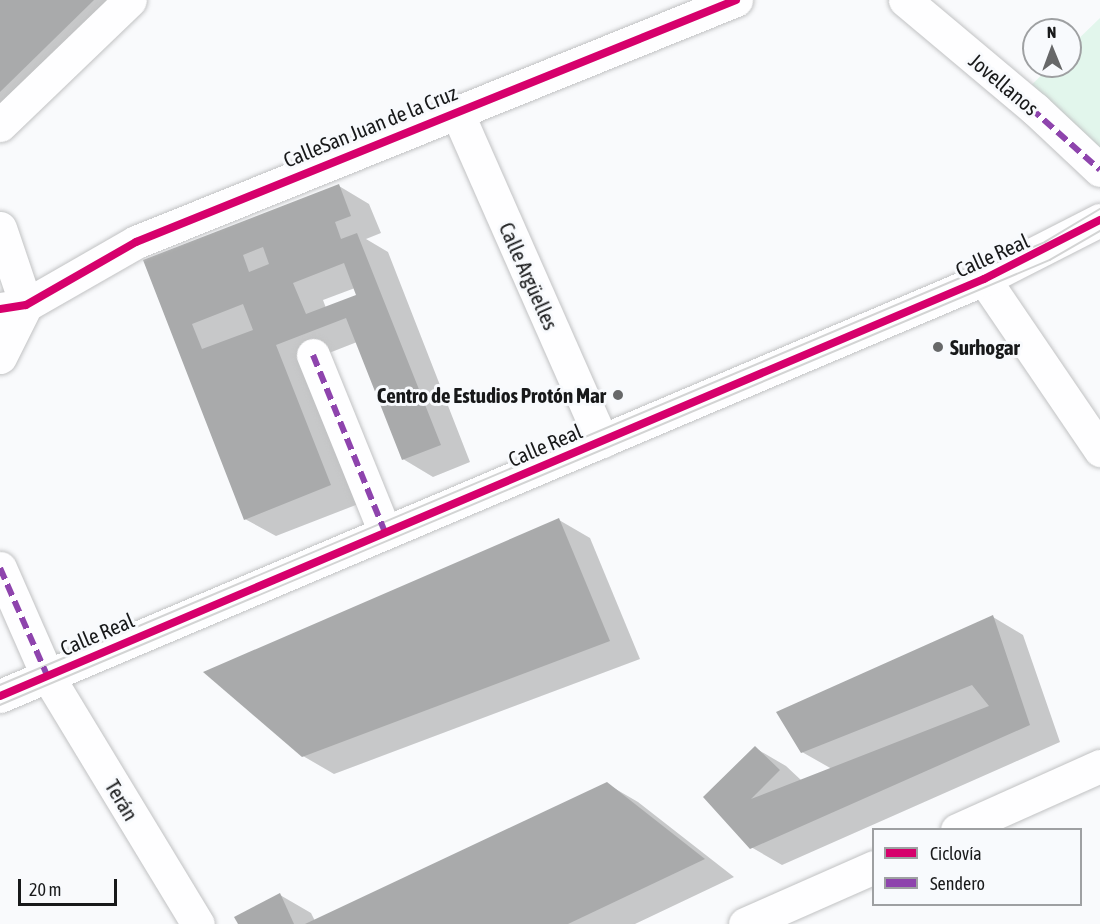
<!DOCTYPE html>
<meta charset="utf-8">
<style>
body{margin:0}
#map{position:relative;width:1100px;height:924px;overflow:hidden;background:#f9fafc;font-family:"Asap Condensed",sans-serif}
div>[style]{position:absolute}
.green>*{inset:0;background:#e2f6ec}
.shadow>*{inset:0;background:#0003}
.building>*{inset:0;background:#a9aaab}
.roads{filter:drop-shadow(0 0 2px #c1c2c3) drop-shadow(0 0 2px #c1c2c3)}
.minor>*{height:33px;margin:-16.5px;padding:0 16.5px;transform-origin:16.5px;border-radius:16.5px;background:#fefeff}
.tram>*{height:1.5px;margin:-0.75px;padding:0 0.75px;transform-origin:0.75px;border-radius:0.75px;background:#d3d4d4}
.quiet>*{height:6px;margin-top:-3px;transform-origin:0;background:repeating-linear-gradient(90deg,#8e44ad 0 12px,transparent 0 18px)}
.cycleway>*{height:8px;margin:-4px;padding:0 4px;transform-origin:4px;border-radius:4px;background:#d6006c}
.dots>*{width:16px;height:16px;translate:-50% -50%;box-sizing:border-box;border:3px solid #f8fafd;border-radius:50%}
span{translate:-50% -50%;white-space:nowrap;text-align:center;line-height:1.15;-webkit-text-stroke:6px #f8fafd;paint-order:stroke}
.street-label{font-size:21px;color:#18191a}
.poi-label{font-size:21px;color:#18191a;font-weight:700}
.left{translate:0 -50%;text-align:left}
.right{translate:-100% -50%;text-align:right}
.legend{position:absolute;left:872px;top:828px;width:210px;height:78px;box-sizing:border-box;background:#f8fafd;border:2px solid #9ea0a2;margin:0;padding:8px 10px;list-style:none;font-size:18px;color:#18191a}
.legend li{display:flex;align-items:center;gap:12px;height:30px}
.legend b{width:30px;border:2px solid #9ea0a2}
.north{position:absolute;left:1022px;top:18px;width:60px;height:60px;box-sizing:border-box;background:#f8fafd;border:2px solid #9ea0a2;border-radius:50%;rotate:359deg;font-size:16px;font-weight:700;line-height:24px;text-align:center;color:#18191a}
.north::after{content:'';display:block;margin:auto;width:21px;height:27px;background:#676869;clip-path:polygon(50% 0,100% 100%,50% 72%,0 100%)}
.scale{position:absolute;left:18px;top:879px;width:99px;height:27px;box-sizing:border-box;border:3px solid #18191a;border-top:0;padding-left:8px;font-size:18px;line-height:21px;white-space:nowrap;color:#18191a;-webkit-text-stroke:4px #f8fafd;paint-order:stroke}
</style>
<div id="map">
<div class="green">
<div style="clip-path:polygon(1100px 18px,1100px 163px,1021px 95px,1051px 66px,1070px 66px,1070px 47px)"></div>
</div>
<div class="shadow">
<div style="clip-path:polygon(0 0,141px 0,0 111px)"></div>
<div style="clip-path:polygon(evenodd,339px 186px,369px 204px,381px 233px,366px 239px,388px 252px,470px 462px,433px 477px,403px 459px,357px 342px,306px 362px,361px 503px,276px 536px,245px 519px,144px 261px,339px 186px,355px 288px,358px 296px,326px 308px,323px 300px,355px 288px)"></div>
<div style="clip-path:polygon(559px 520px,590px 538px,640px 659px,334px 774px,303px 756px)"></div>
<div style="clip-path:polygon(993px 617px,1023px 635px,1060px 742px,782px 865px,751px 847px,705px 797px,755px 748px,786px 766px,802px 781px,832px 769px,802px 752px)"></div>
<div style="clip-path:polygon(607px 784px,638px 802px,734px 877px,635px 924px,240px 924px,280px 895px,311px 913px,315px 921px)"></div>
</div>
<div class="building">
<div style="clip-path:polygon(0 0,94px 0,0 92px)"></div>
<div style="clip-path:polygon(evenodd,339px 184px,351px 216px,335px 222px,341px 239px,357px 233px,441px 445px,402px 460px,346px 318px,276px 345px,331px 485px,244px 520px,143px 260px,339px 184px,263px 247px,269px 264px,249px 272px,243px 255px,263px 247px,339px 184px,344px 263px,356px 295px,306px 314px,293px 283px,344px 263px,339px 184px,243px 304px,253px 330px,202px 349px,192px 324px,243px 304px)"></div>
<div style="clip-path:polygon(559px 518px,610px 641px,302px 757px,203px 672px)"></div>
<div style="clip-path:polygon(993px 615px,1030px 725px,750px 849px,703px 797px,755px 746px,780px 770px,751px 799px,989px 706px,972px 685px,801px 753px,776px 712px)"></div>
<div style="clip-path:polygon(607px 782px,705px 859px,568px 924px,305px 924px)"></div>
<div style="clip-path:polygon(280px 893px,294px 924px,238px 924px,234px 917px)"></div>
</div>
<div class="roads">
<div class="minor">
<div style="left:905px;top:0;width:170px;rotate:40deg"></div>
<div style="left:1035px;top:109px;width:89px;rotate:43.2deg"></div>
<div style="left:456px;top:110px;width:362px;rotate:66.2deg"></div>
<div style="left:0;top:125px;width:180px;rotate:-43.9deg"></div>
<div style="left:0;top:228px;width:81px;rotate:71.3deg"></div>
<div style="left:984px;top:279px;width:207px;rotate:55.8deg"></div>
<div style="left:0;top:309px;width:26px;rotate:-9deg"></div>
<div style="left:26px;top:305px;width:127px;rotate:-29.8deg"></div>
<div style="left:136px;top:242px;width:647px;rotate:-21.97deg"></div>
<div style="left:313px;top:355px;width:191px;rotate:67.9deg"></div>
<div style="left:0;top:357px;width:58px;rotate:-63.4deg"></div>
<div style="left:0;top:568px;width:117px;rotate:66.3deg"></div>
<div style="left:47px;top:675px;width:291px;rotate:58.8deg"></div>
<div style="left:0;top:696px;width:1069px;rotate:-22.97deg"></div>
<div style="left:984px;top:279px;width:130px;rotate:-27deg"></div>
<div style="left:957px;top:830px;width:157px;rotate:-24.1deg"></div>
<div style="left:745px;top:924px;width:141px;rotate:-23.8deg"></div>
</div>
</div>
<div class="tram">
<div style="left:0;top:685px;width:1135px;rotate:-22.97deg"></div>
<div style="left:1045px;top:242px;width:64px;rotate:-31deg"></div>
<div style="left:0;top:705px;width:1140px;rotate:-22.97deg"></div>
<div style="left:1050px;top:260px;width:58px;rotate:-30.1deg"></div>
</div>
<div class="quiet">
<div style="left:1017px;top:96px;width:111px;rotate:41.7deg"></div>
<div style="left:313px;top:355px;width:191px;rotate:67.9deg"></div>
<div style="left:0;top:568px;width:117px;rotate:66.3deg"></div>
</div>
<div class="cycleway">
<div style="left:0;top:309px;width:26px;rotate:-9deg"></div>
<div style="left:26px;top:305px;width:127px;rotate:-29.8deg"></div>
<div style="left:136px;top:242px;width:647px;rotate:-21.97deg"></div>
<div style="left:0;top:696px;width:1069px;rotate:-22.97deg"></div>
<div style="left:984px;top:279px;width:130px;rotate:-27deg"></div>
</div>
<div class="dots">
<div style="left:938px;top:347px;background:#676869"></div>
<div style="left:618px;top:395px;background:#676869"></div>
</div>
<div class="street-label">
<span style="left:1004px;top:84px;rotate:40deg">Jovellanos</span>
<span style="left:370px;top:126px;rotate:-22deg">CalleSan Juan de la Cruz</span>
<span style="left:992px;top:255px;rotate:-24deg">Calle Real</span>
<span style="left:529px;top:276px;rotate:66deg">Calle Argüelles</span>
<span style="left:545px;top:445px;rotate:-23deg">Calle Real</span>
<span style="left:97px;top:634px;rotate:-23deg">Calle Real</span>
<span style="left:122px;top:800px;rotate:59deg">Terán</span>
</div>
<div class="poi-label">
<span class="left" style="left:950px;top:347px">Surhogar</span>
<span class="right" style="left:606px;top:395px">Centro de Estudios Protón Mar</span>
</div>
<ul class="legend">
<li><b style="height:8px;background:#d6006c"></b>Ciclovía</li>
<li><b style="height:8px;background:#8e44ad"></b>Sendero</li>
</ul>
<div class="north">N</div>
<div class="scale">20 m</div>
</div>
